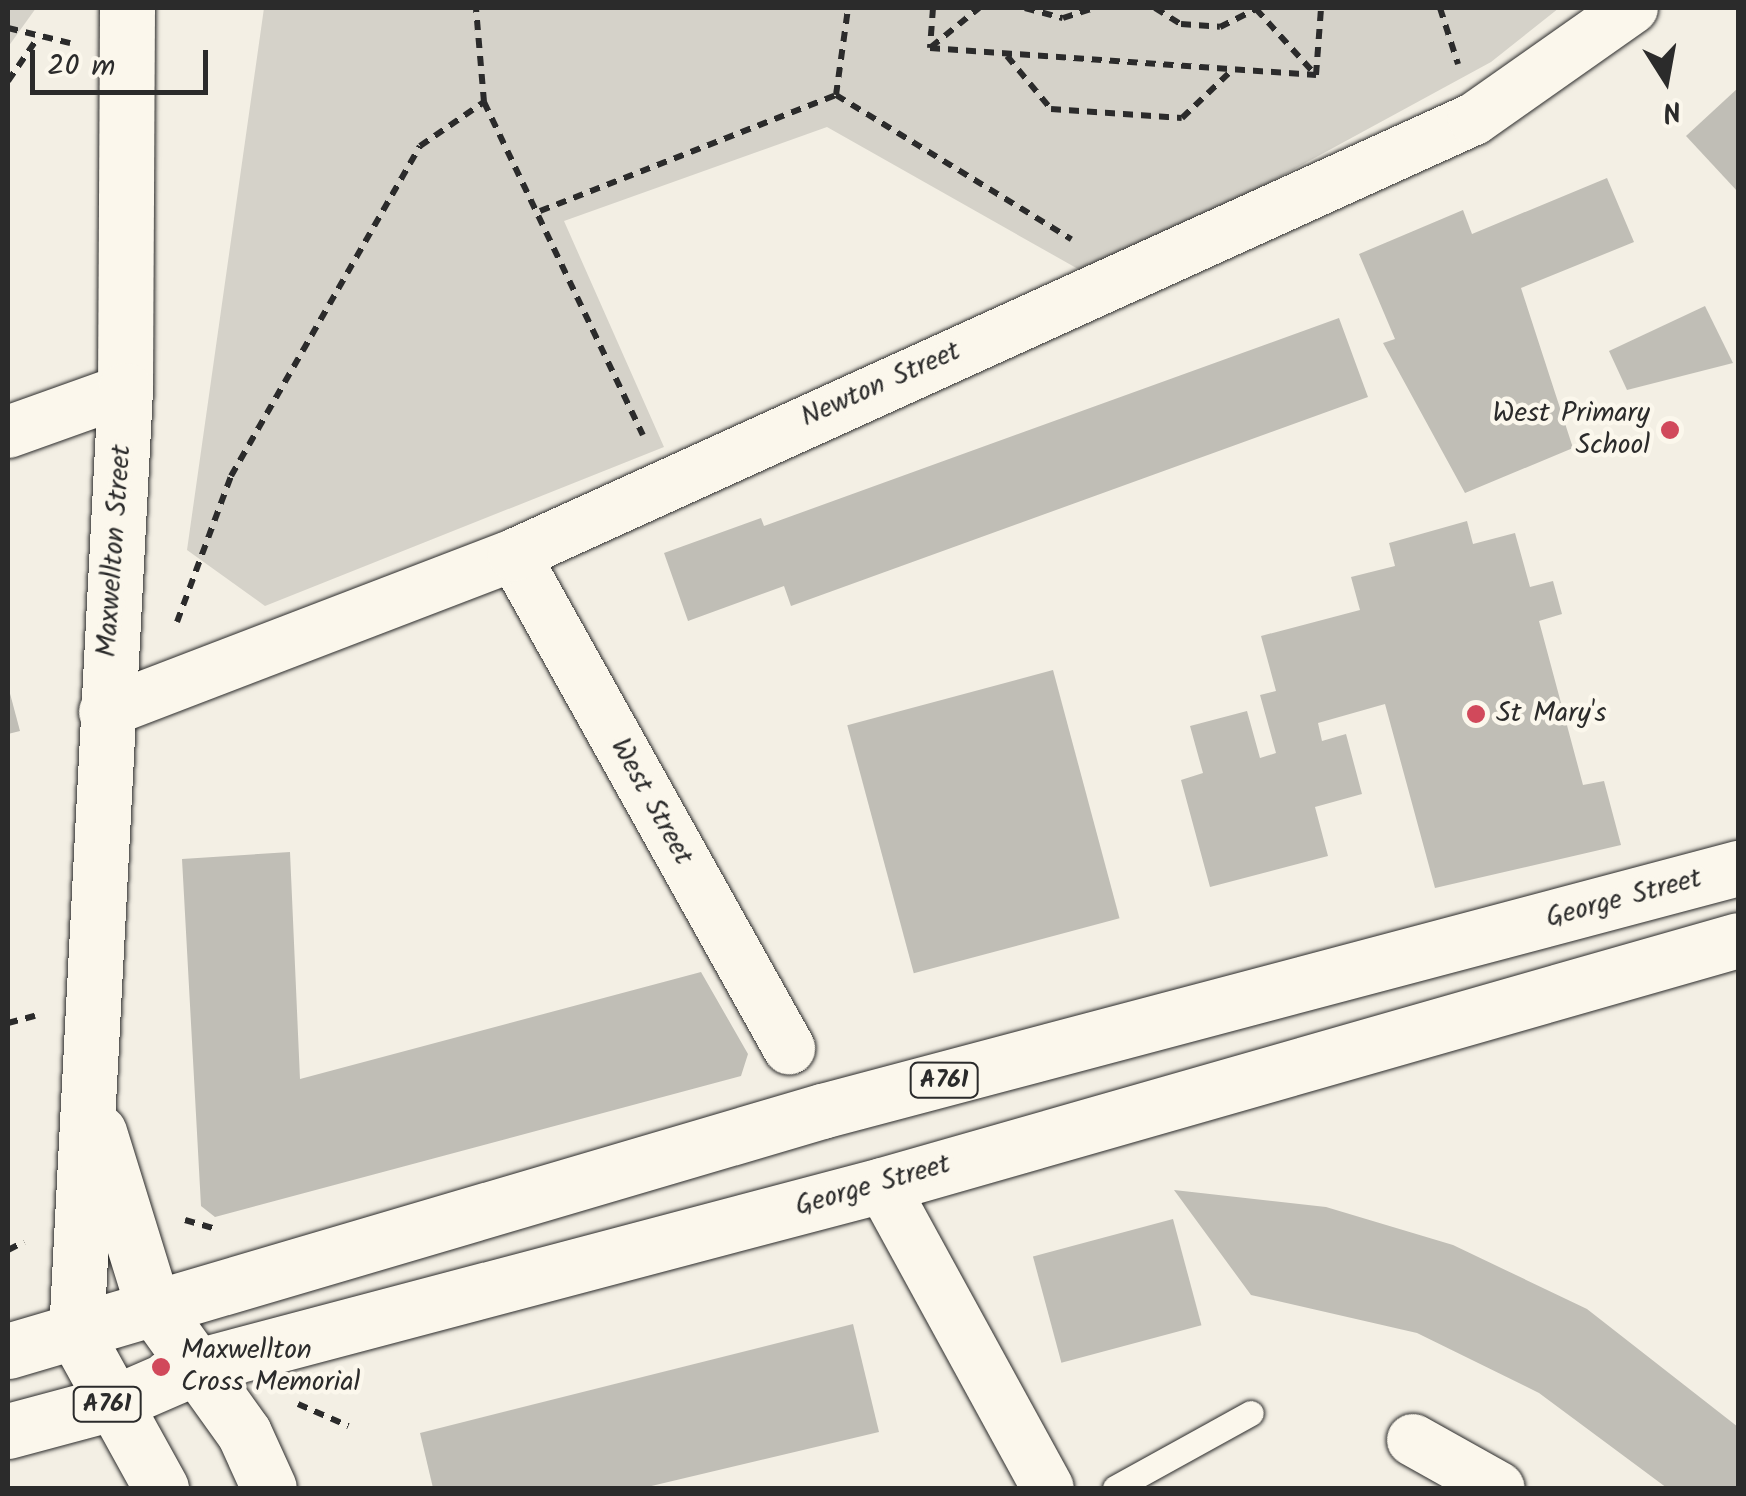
<!DOCTYPE html>
<style>
body{margin:0}
#map{position:relative;width:1746px;height:1496px;overflow:hidden;background:#f3efe4;font-family:Kalam,sans-serif}
div>[style]{position:absolute}
.green>*{inset:0;background:#d5d2c9}
.building>*{inset:0;background:#c0beb6;transform-origin:0 0}
.path>*{height:6px;margin-top:-3px;transform-origin:0;background:repeating-linear-gradient(90deg,#2b2b2b 0 10px,transparent 0 18px)}
.roads{filter:drop-shadow(0 0 2px #2b2b2b) drop-shadow(0 0 2px #2b2b2b)}
.service>*{height:25px;margin:-12.5px;padding:0 12.5px;transform-origin:12.5px;border-radius:12.5px;background:#fbf7ec}
.minor>*{height:52px;margin:-26px;padding:0 26px;transform-origin:26px;border-radius:26px;background:#fbf7ec}
.secondary>*{height:55px;margin:-27.5px;padding:0 27.5px;transform-origin:27.5px;border-radius:27.5px;background:#fbf7ec}
.primary>*{height:55px;margin:-27.5px;padding:0 27.5px;transform-origin:27.5px;border-radius:27.5px;background:#fbf7ec}
.dots>*{width:28px;height:28px;translate:-50% -50%;box-sizing:border-box;border:5px solid #fbf7ec;border-radius:50%}
span{translate:-50% -50%;white-space:nowrap;text-align:center;line-height:1.15;-webkit-text-stroke:9px #fbf7ec;paint-order:stroke}
.shield-label span{padding:2px 8px;background:#fbf7ec;border:2px solid;border-radius:8px;-webkit-text-stroke-width:0}
.shield-label{font-size:25px;color:#2b2b2b;font-weight:700}
.street-label{font-size:28px;color:#2b2b2b}
.poi-label{font-size:28px;color:#2b2b2b}
.right{translate:-100% -50%;text-align:right}
.left{translate:0 -50%;text-align:left}
.frame{position:absolute;inset:0;border:10px solid #2b2b2b;pointer-events:none}
.north{position:absolute;left:1616px;top:30px;width:100px;height:100px;-webkit-text-stroke:8px #fbf7ec;paint-order:stroke;rotate:169deg;font-size:28px;font-weight:700;line-height:40px;text-align:center;color:#2b2b2b}
.north::after{content:'';display:block;margin:auto;width:35px;height:45px;background:#2b2b2b;clip-path:polygon(50% 0,100% 100%,50% 72%,0 100%)}
.scale{position:absolute;left:30px;top:50px;width:178px;height:45px;box-sizing:border-box;border:5px solid #2b2b2b;border-top:0;padding-left:12px;font-size:30px;line-height:35px;white-space:nowrap;color:#2b2b2b;-webkit-text-stroke:8px #fbf7ec;paint-order:stroke}
</style>
<div id="map">
<div class="green">
<div style="clip-path:polygon(8px 8px,36px 8px,8px 47px)"></div>
<div style="clip-path:polygon(264px 8px,1559px 8px,1491px 62px,1094px 278px,827px 127px,564px 221px,664px 447px,265px 606px,187px 550px)"></div>
</div>
<div class="building">
<div style="clip-path:polygon(1738px 88px,1738px 192px,1686px 136px)"></div>
<div style="clip-path:polygon(1607px 178px,1634px 242px,1521px 288px,1573px 448px,1465px 493px,1383px 343px,1395px 339px,1359px 254px,1463px 210px,1472px 234px)"></div>
<div style="clip-path:polygon(1705px 306px,1733px 363px,1627px 390px,1609px 351px)"></div>
<div style="clip-path:polygon(1339px 318px,1368px 397px,791px 606px,784px 586px,688px 621px,664px 553px,761px 518px,764px 526px)"></div>
<div style="clip-path:polygon(1467px 521px,1473px 544px,1515px 533px,1530px 587px,1553px 581px,1562px 614px,1539px 621px,1583px 785px,1604px 781px,1621px 845px,1435px 888px,1385px 704px,1318px 723px,1322px 741px,1346px 734px,1362px 794px,1315px 807px,1328px 856px,1210px 887px,1181px 780px,1203px 773px,1190px 726px,1247px 711px,1260px 758px,1276px 753px,1260px 695px,1276px 691px,1261px 636px,1360px 610px,1351px 577px,1395px 566px,1389px 543px)"></div>
<div style="left:1053px;top:670px;width:257px;height:213px;rotate:75deg"></div>
<div style="clip-path:polygon(8px 686px,20px 731px,8px 734px)"></div>
<div style="clip-path:polygon(290px 852px,300px 1079px,701px 972px,748px 1054px,741px 1076px,215px 1217px,201px 1206px,182px 859px)"></div>
<div style="clip-path:polygon(1174px 1190px,1326px 1207px,1453px 1245px,1587px 1309px,1738px 1427px,1738px 1488px,1667px 1488px,1539px 1393px,1417px 1333px,1251px 1295px)"></div>
<div style="left:1173px;top:1219px;width:110px;height:145px;rotate:75deg"></div>
<div style="clip-path:polygon(853px 1324px,879px 1432px,643px 1488px,433px 1488px,420px 1433px)"></div>
</div>
<div class="path">
<div style="left:933px;top:8px;width:40px;rotate:94.3deg"></div>
<div style="left:930px;top:48px;width:387px;rotate:4deg"></div>
<div style="left:1316px;top:75px;width:67px;rotate:-85.7deg"></div>
<div style="left:1025px;top:8px;width:39px;rotate:15deg"></div>
<div style="left:1063px;top:18px;width:33px;rotate:-18deg"></div>
<div style="left:1155px;top:8px;width:31px;rotate:32deg"></div>
<div style="left:1181px;top:24px;width:39px;rotate:4deg"></div>
<div style="left:1220px;top:27px;width:42px;rotate:-26.6deg"></div>
<div style="left:1440px;top:8px;width:59px;rotate:72.2deg"></div>
<div style="left:1256px;top:9px;width:88px;rotate:47.8deg"></div>
<div style="left:8px;top:28px;width:64px;rotate:13.6deg"></div>
<div style="left:931px;top:47px;width:62px;rotate:-39.1deg"></div>
<div style="left:1007px;top:56px;width:69px;rotate:50.3deg"></div>
<div style="left:1051px;top:109px;width:131px;rotate:3.9deg"></div>
<div style="left:1182px;top:118px;width:66px;rotate:-43.8deg"></div>
<div style="left:8px;top:81px;width:51px;rotate:-55.4deg"></div>
<div style="left:836px;top:95px;width:88px;rotate:-82.1deg"></div>
<div style="left:484px;top:102px;width:369px;rotate:64.5deg"></div>
<div style="left:540px;top:211px;width:318px;rotate:-21.4deg"></div>
<div style="left:836px;top:95px;width:276px;rotate:31.5deg"></div>
<div style="left:177px;top:622px;width:156px;rotate:-69.7deg"></div>
<div style="left:231px;top:476px;width:380px;rotate:-60.2deg"></div>
<div style="left:420px;top:146px;width:78px;rotate:-34.5deg"></div>
<div style="left:484px;top:102px;width:94px;rotate:-94.9deg"></div>
<div style="left:8px;top:1023px;width:28px;rotate:-15deg"></div>
<div style="left:185px;top:1220px;width:32px;rotate:16deg"></div>
<div style="left:8px;top:1250px;width:18px;rotate:-27deg"></div>
<div style="left:298px;top:1404px;width:55px;rotate:23.7deg"></div>
</div>
<div class="roads">
<div class="service">
<div style="left:1115px;top:1488px;width:155px;rotate:-28.9deg"></div>
</div>
<div class="minor">
<div style="left:8px;top:432px;width:124px;rotate:-19.7deg"></div>
<div style="left:514px;top:555px;width:565px;rotate:60.85deg"></div>
<div style="left:105px;top:712px;width:438px;rotate:-21deg"></div>
<div style="left:514px;top:555px;width:1054px;rotate:-24.43deg"></div>
<div style="left:1474px;top:119px;width:193px;rotate:-35.1deg"></div>
<div style="left:882px;top:1185px;width:345px;rotate:61.3deg"></div>
<div style="left:1413px;top:1440px;width:98px;rotate:29.2deg"></div>
</div>
<div class="secondary">
<div style="left:127px;top:8px;width:382px;rotate:90.3deg"></div>
<div style="left:125px;top:390px;width:945px;rotate:92.97deg"></div>
<div style="left:76px;top:1334px;width:176px;rotate:61.1deg"></div>
<div style="left:99px;top:1132px;width:182px;rotate:72.8deg"></div>
<div style="left:153px;top:1306px;width:156px;rotate:54.4deg"></div>
<div style="left:244px;top:1433px;width:60px;rotate:65.6deg"></div>
</div>
<div class="primary">
<div style="left:8px;top:1351px;width:849px;rotate:-16.43deg"></div>
<div style="left:822px;top:1111px;width:948px;rotate:-14.86deg"></div>
<div style="left:8px;top:1431px;width:112px;rotate:-15deg"></div>
<div style="left:116px;top:1402px;width:93px;rotate:-23.5deg"></div>
<div style="left:201px;top:1365px;width:704px;rotate:-14.81deg"></div>
<div style="left:882px;top:1185px;width:890px;rotate:-15.97deg"></div>
</div>
</div>
<div class="dots">
<div style="left:1670px;top:430px;background:#d1495b"></div>
<div style="left:1476px;top:714px;background:#d1495b"></div>
<div style="left:161px;top:1367px;background:#d1495b"></div>
</div>
<div class="shield-label">
<span style="left:944px;top:1080px">A761</span>
<span style="left:107px;top:1404px">A761</span>
</div>
<div class="street-label">
<span style="left:881px;top:385px;rotate:-24deg">Newton Street</span>
<span style="left:115px;top:551px;rotate:-86deg">Maxwellton Street</span>
<span style="left:651px;top:802px;rotate:61deg">West Street</span>
<span style="left:1624px;top:899px;rotate:-15deg">George Street</span>
<span style="left:873px;top:1186px;rotate:-16deg">George Street</span>
</div>
<div class="poi-label">
<span class="right" style="left:1650px;top:430px">West Primary<br>School</span>
<span class="left" style="left:1496px;top:714px">St Mary's</span>
<span class="left" style="left:181px;top:1367px">Maxwellton<br>Cross Memorial</span>
</div>
<div class="frame"></div>
<div class="north">N</div>
<div class="scale">20 m</div>
</div>
